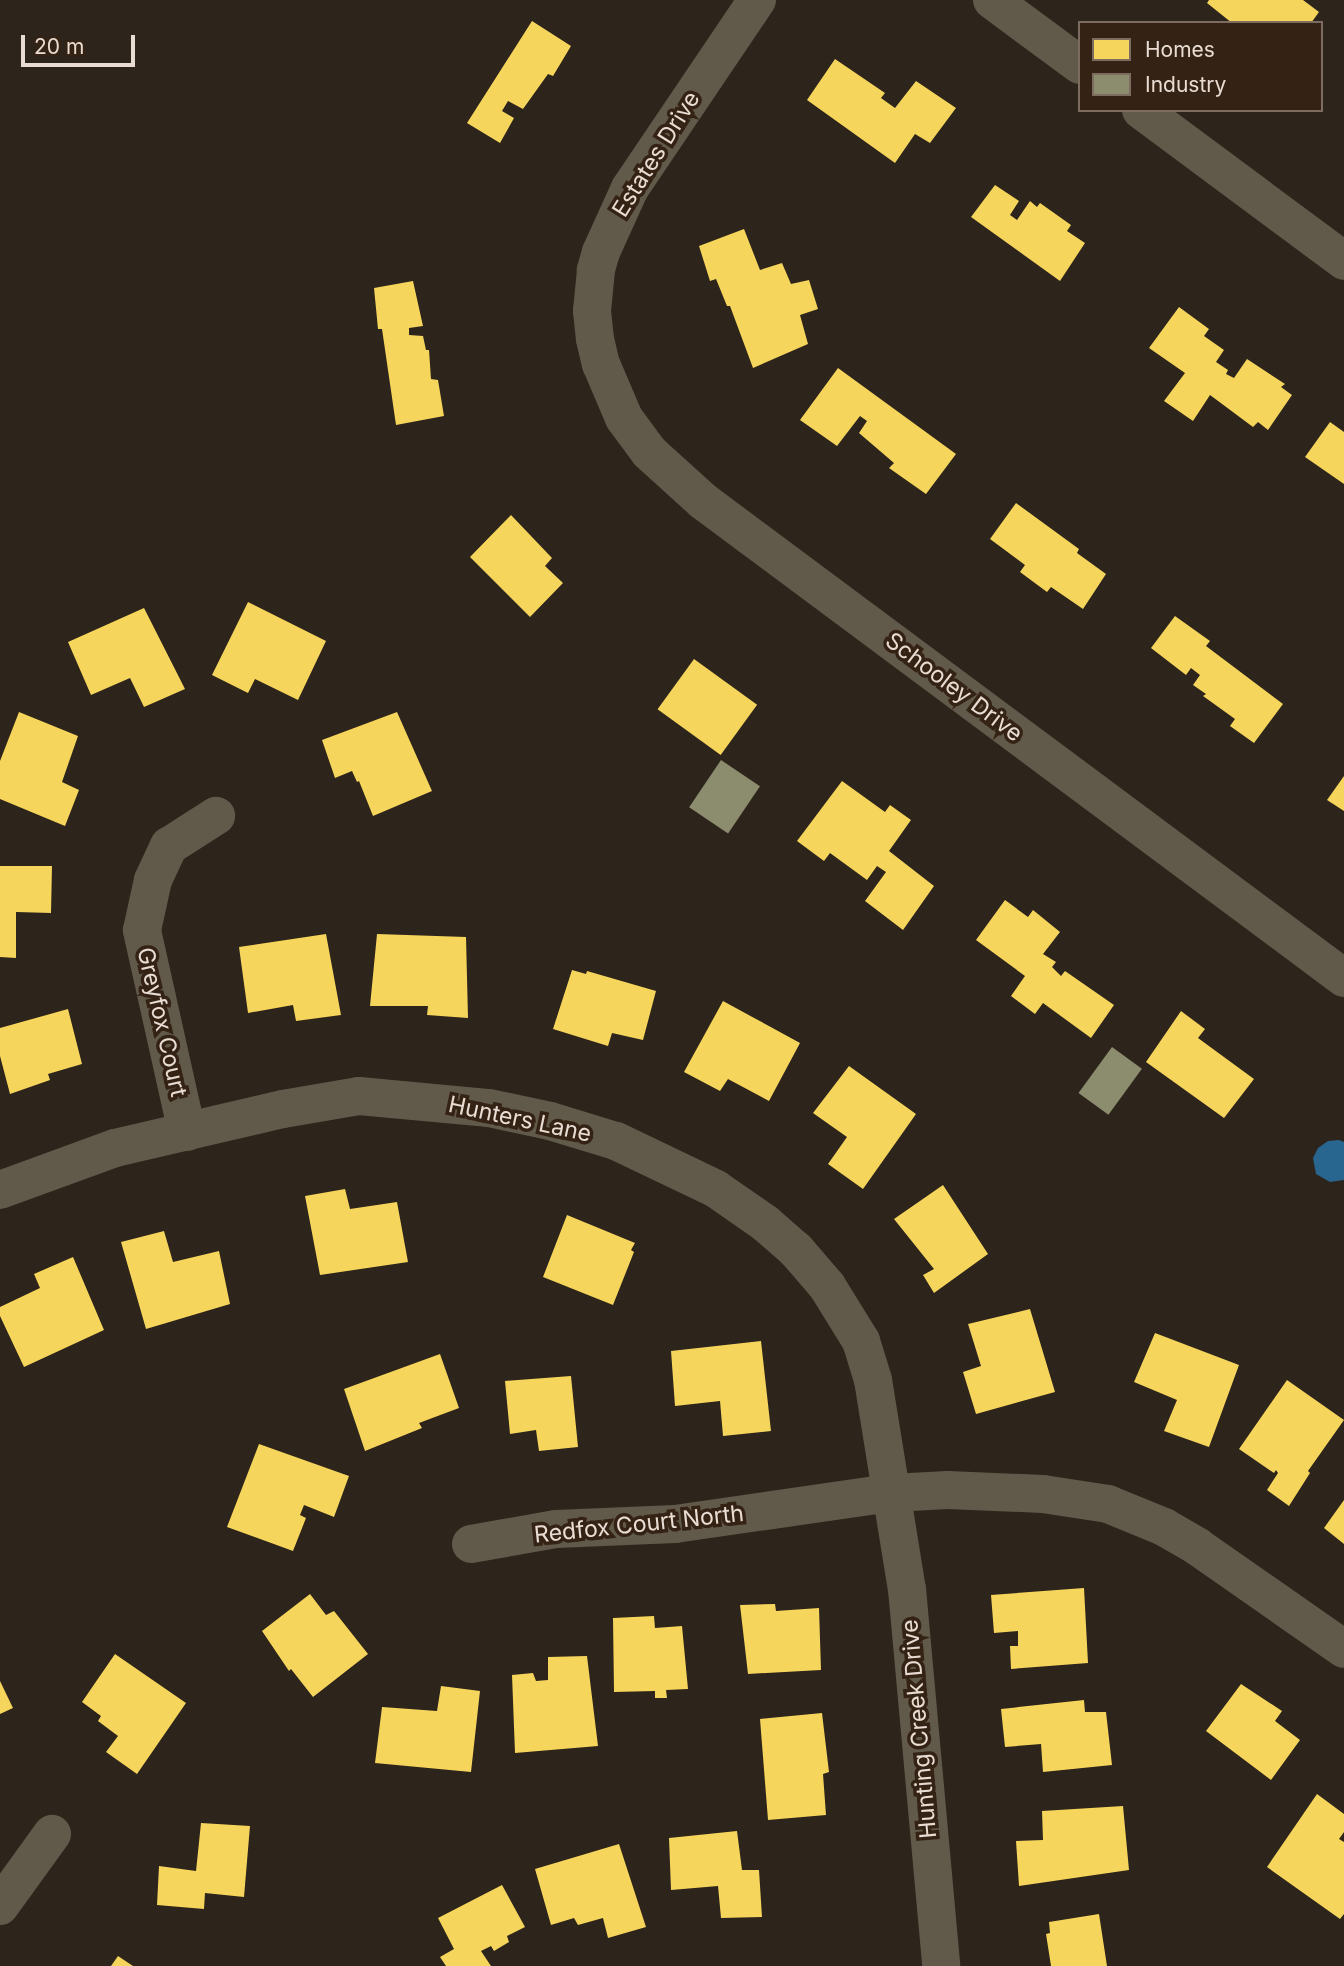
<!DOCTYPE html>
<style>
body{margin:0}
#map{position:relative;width:1344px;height:1966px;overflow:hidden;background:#2d241b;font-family:Inter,sans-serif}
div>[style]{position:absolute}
.water>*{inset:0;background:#28668f}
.homes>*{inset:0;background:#f6d55c;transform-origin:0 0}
.industry>*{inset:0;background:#8c8c6e;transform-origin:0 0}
.street>*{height:38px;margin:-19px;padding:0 19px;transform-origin:19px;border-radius:19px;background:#615a4a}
span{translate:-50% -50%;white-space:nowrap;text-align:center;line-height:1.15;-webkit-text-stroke:7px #342314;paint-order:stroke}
.street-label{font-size:23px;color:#e8dcd3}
.legend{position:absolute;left:1078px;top:21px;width:245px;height:91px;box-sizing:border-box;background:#342314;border:2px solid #7c6d60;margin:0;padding:9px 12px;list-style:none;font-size:21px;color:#e8dcd3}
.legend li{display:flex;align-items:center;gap:14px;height:35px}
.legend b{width:35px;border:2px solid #7c6d60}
.scale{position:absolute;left:21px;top:35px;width:114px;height:32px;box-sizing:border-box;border:4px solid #e8dcd3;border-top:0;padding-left:9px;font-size:21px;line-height:24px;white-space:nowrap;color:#e8dcd3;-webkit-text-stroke:5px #342314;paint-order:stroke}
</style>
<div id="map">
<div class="water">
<div style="clip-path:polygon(1339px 1140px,1344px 1142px,1344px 1180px,1330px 1182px,1316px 1174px,1313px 1158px,1318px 1148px,1328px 1141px)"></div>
</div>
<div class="homes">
<div style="clip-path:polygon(1209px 0,1303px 0,1319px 12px,1311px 23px,1232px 23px,1207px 3px)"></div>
<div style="clip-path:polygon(532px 21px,571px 46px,553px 76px,548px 74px,523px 109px,508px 101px,502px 111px,514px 118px,500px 143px,467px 123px)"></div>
<div style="clip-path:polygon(835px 59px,885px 93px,881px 98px,895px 108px,916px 81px,956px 108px,930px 143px,915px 134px,895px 163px,807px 100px)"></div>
<div style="clip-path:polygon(995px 185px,1019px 201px,1010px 215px,1017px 220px,1030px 201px,1037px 207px,1040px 203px,1071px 225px,1067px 231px,1085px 243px,1060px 281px,971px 217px)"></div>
<div style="clip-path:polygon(744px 229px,760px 270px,782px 263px,791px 284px,809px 280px,818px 309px,800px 315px,808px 344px,753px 368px,730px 306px,727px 306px,716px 279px,710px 281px,699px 246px)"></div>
<div style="clip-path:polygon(413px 281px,423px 326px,409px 328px,409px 335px,423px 336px,426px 350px,429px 350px,431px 379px,438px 380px,444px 416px,396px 425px,382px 329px,378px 329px,374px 288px)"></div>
<div style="clip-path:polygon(1179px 307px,1209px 329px,1204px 336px,1224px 350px,1216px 362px,1228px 370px,1226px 374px,1234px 378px,1247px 359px,1285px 384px,1281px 387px,1292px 395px,1268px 430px,1258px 422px,1253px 427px,1210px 395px,1193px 421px,1164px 401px,1185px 373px,1149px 348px)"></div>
<div style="clip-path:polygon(838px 368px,956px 454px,926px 494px,889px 468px,894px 463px,859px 433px,867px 421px,860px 416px,837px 446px,800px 420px)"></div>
<div style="clip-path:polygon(1330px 422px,1344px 432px,1344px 484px,1305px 457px)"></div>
<div style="clip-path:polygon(1016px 503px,1079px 549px,1077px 553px,1106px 574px,1083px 609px,1051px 587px,1047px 592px,1020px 572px,1025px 565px,990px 539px)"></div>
<div style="clip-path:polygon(511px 515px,552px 558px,545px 566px,563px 583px,530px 617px,470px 557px)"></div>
<div style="clip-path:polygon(248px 602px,326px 641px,298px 700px,255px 679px,248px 693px,212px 675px)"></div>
<div style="clip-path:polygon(144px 608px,185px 689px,144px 707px,130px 678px,91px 695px,68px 642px)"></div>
<div style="clip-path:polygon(1175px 616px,1210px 641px,1206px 646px,1283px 704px,1254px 743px,1230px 726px,1235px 719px,1203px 696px,1206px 694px,1193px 685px,1200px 675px,1191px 668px,1186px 675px,1151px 648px)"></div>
<div style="left:694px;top:659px;width:78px;height:62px;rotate:36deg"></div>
<div style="clip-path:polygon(19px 712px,78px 736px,62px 782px,79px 790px,65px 826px,0 799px,0 761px)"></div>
<div style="clip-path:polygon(397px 712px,432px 791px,373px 816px,359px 781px,357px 782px,352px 771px,335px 778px,322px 740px)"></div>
<div style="clip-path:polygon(1344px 776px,1344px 811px,1327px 800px)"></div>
<div style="clip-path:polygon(842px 781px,885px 812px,890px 805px,911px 820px,889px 851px,934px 886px,903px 930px,865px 901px,886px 872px,877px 866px,867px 880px,830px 853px,824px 861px,797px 841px)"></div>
<div style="clip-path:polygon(0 866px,52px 866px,51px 913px,16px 912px,16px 958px,0 957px)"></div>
<div style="clip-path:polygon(1005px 900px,1028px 917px,1033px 910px,1060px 932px,1043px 954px,1056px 962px,1052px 967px,1061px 976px,1065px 971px,1114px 1005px,1091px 1038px,1043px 1003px,1035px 1014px,1011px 996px,1025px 976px,976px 940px)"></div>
<div style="clip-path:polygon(326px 934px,341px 1015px,296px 1021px,293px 1005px,248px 1013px,239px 947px)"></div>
<div style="clip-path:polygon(377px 934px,466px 937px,468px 1018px,427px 1015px,428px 1006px,370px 1006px)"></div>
<div style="clip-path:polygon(572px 970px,586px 974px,587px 971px,656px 991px,643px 1040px,612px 1033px,608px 1046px,553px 1029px)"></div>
<div style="clip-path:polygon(723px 1001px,800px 1043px,769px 1101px,728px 1079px,720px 1091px,684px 1072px)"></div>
<div style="clip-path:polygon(68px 1009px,82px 1064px,48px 1074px,50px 1080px,10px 1094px,0 1056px,0 1028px)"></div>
<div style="clip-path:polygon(1181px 1011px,1205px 1029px,1198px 1038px,1254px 1079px,1224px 1118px,1146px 1062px)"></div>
<div style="clip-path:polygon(849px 1066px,916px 1114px,863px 1189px,828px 1164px,847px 1137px,813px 1113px)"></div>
<div style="clip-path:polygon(943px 1185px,988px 1254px,934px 1293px,923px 1275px,934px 1269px,894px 1219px)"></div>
<div style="clip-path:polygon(345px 1189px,350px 1209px,397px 1202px,408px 1262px,320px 1275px,305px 1196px)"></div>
<div style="clip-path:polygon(567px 1215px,635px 1243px,631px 1250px,634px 1252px,613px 1305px,543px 1277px)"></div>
<div style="clip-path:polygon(164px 1231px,173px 1262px,219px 1251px,230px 1304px,146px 1329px,121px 1242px)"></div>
<div style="clip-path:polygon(73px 1257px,104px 1330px,24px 1367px,0 1316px,0 1307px,40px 1288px,34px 1274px)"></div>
<div style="clip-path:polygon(1030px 1309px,1055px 1392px,976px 1414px,963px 1372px,981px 1366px,968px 1324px)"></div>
<div style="clip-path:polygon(1155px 1333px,1239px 1365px,1209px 1447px,1164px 1431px,1177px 1400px,1134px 1382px)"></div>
<div style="clip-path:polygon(761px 1341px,771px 1431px,723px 1436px,720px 1401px,675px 1406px,671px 1351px)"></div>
<div style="clip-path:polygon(440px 1354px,459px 1408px,419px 1423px,422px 1428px,365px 1451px,344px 1389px)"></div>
<div style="clip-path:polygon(571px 1376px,578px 1447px,539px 1451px,536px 1430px,510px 1434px,505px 1381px)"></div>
<div style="clip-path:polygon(1287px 1380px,1344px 1420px,1308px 1471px,1310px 1473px,1289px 1506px,1267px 1490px,1278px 1473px,1276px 1470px,1274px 1473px,1239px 1449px)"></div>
<div style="clip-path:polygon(259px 1444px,349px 1476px,334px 1517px,304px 1505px,300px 1515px,306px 1518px,293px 1551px,227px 1527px)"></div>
<div style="clip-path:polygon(1344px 1500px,1344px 1544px,1324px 1528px)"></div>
<div style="clip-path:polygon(1084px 1588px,1088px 1663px,1011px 1669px,1010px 1646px,1018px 1646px,1018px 1631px,994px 1633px,991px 1595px)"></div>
<div style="clip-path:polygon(310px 1594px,326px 1615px,334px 1611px,368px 1654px,313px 1697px,291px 1669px,289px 1671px,262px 1631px)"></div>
<div style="clip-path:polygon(775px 1604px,776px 1611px,819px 1608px,821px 1670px,748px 1674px,740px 1605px)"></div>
<div style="clip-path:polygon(654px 1616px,655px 1628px,682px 1626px,688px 1689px,666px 1690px,667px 1698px,655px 1698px,655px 1691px,614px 1692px,613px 1618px)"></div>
<div style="clip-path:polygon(115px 1654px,186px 1703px,137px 1774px,106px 1752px,118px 1736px,98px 1721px,101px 1716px,82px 1702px)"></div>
<div style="clip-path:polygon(587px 1656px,598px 1746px,515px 1753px,512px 1675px,533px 1673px,536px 1681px,548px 1680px,548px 1657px)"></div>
<div style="clip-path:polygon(0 1681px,13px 1708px,0 1714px)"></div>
<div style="clip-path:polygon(1241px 1684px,1282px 1711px,1275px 1721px,1300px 1740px,1271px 1780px,1206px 1731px)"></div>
<div style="clip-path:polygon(441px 1686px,480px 1691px,471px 1772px,375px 1763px,382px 1707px,437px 1711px)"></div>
<div style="clip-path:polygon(1084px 1700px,1085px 1712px,1106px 1712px,1112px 1765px,1043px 1772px,1041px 1744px,1005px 1747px,1001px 1709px)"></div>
<div style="clip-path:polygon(822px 1713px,829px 1772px,823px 1774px,826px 1815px,768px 1820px,760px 1719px)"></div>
<div style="clip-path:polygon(1317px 1794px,1344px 1814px,1344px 1832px,1339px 1839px,1344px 1842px,1344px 1914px,1340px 1919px,1267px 1867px)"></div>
<div style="clip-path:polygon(1123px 1806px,1129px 1870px,1019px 1886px,1016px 1841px,1043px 1840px,1042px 1811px)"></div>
<div style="clip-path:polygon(201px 1823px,250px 1826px,244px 1897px,205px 1893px,204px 1909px,157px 1905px,159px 1866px,196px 1871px)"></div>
<div style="clip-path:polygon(737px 1831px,742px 1870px,759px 1870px,762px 1917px,721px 1918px,718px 1886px,671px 1890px,669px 1838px)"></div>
<div style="clip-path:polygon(619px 1844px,646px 1927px,608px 1938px,603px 1918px,578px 1925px,574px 1918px,551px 1925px,535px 1869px)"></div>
<div style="clip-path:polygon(502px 1885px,525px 1927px,507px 1936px,509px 1942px,494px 1951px,491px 1946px,481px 1951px,491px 1966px,446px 1966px,440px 1957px,454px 1949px,438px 1918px)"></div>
<div style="clip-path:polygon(1099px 1914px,1107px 1966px,1051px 1966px,1046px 1934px,1050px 1933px,1049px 1922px)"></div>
<div style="clip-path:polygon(118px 1956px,133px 1966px,111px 1966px)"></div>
</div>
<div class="industry">
<div style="left:721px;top:760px;width:47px;height:57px;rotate:34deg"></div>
<div style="left:1112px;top:1047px;width:37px;height:57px;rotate:36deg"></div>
</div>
<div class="street">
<div style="left:757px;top:0;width:227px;rotate:124deg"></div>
<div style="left:630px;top:188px;width:70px;rotate:114.4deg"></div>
<div style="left:601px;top:252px;width:19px;rotate:106deg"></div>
<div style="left:596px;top:270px;width:41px;rotate:95.6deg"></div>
<div style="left:592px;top:311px;width:28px;rotate:84deg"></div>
<div style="left:595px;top:339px;width:26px;rotate:77deg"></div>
<div style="left:601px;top:364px;width:59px;rotate:66.9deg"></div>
<div style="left:624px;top:418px;width:42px;rotate:53.7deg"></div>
<div style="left:649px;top:452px;width:73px;rotate:42.2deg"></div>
<div style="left:703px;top:501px;width:799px;rotate:36.65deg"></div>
<div style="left:992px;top:0;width:109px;rotate:36.5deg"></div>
<div style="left:1141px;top:110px;width:253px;rotate:36.6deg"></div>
<div style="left:187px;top:1132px;width:207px;rotate:-102.6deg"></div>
<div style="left:142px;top:930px;width:51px;rotate:-77.6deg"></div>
<div style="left:153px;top:880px;width:38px;rotate:-65deg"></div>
<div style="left:169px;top:846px;width:56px;rotate:-32.6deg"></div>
<div style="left:0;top:1190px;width:122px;rotate:-20.1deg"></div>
<div style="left:115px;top:1148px;width:172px;rotate:-13.1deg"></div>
<div style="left:283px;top:1109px;width:77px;rotate:-9.7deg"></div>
<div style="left:359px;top:1096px;width:131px;rotate:5.3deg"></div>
<div style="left:489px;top:1108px;width:62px;rotate:12deg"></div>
<div style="left:550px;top:1121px;width:69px;rotate:16.9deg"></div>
<div style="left:616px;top:1141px;width:111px;rotate:25.6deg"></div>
<div style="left:716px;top:1189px;width:60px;rotate:34.8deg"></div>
<div style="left:765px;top:1223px;width:41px;rotate:41.1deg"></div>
<div style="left:796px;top:1250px;width:48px;rotate:49.3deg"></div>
<div style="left:827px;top:1286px;width:65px;rotate:58.3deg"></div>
<div style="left:861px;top:1341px;width:41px;rotate:72.9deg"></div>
<div style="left:873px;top:1380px;width:212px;rotate:80.8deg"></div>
<div style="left:907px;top:1589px;width:379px;rotate:84.8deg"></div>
<div style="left:471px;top:1544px;width:86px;rotate:-10deg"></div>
<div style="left:556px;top:1529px;width:119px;rotate:-2.4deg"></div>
<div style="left:675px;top:1524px;width:218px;rotate:-8.2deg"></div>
<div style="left:891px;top:1493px;width:57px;rotate:-3deg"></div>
<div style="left:948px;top:1490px;width:95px;rotate:2.4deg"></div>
<div style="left:1043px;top:1494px;width:66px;rotate:8.7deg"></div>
<div style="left:1108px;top:1504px;width:61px;rotate:22.3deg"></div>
<div style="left:1164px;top:1527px;width:39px;rotate:30deg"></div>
<div style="left:1198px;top:1547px;width:178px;rotate:34.9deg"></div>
<div style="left:0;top:1906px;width:89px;rotate:-54.2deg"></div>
</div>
<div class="street-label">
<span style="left:656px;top:154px;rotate:-58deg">Estates Drive</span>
<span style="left:954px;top:687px;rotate:37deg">Schooley Drive</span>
<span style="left:162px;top:1022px;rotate:77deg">Greyfox Court</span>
<span style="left:520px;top:1119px;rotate:12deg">Hunters Lane</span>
<span style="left:639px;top:1524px;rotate:-6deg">Redfox Court North</span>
<span style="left:919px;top:1729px;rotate:-95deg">Hunting Creek Drive</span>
</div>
<ul class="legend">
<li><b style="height:19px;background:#f6d55c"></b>Homes</li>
<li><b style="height:19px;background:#8c8c6e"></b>Industry</li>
</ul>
<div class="scale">20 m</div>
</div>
